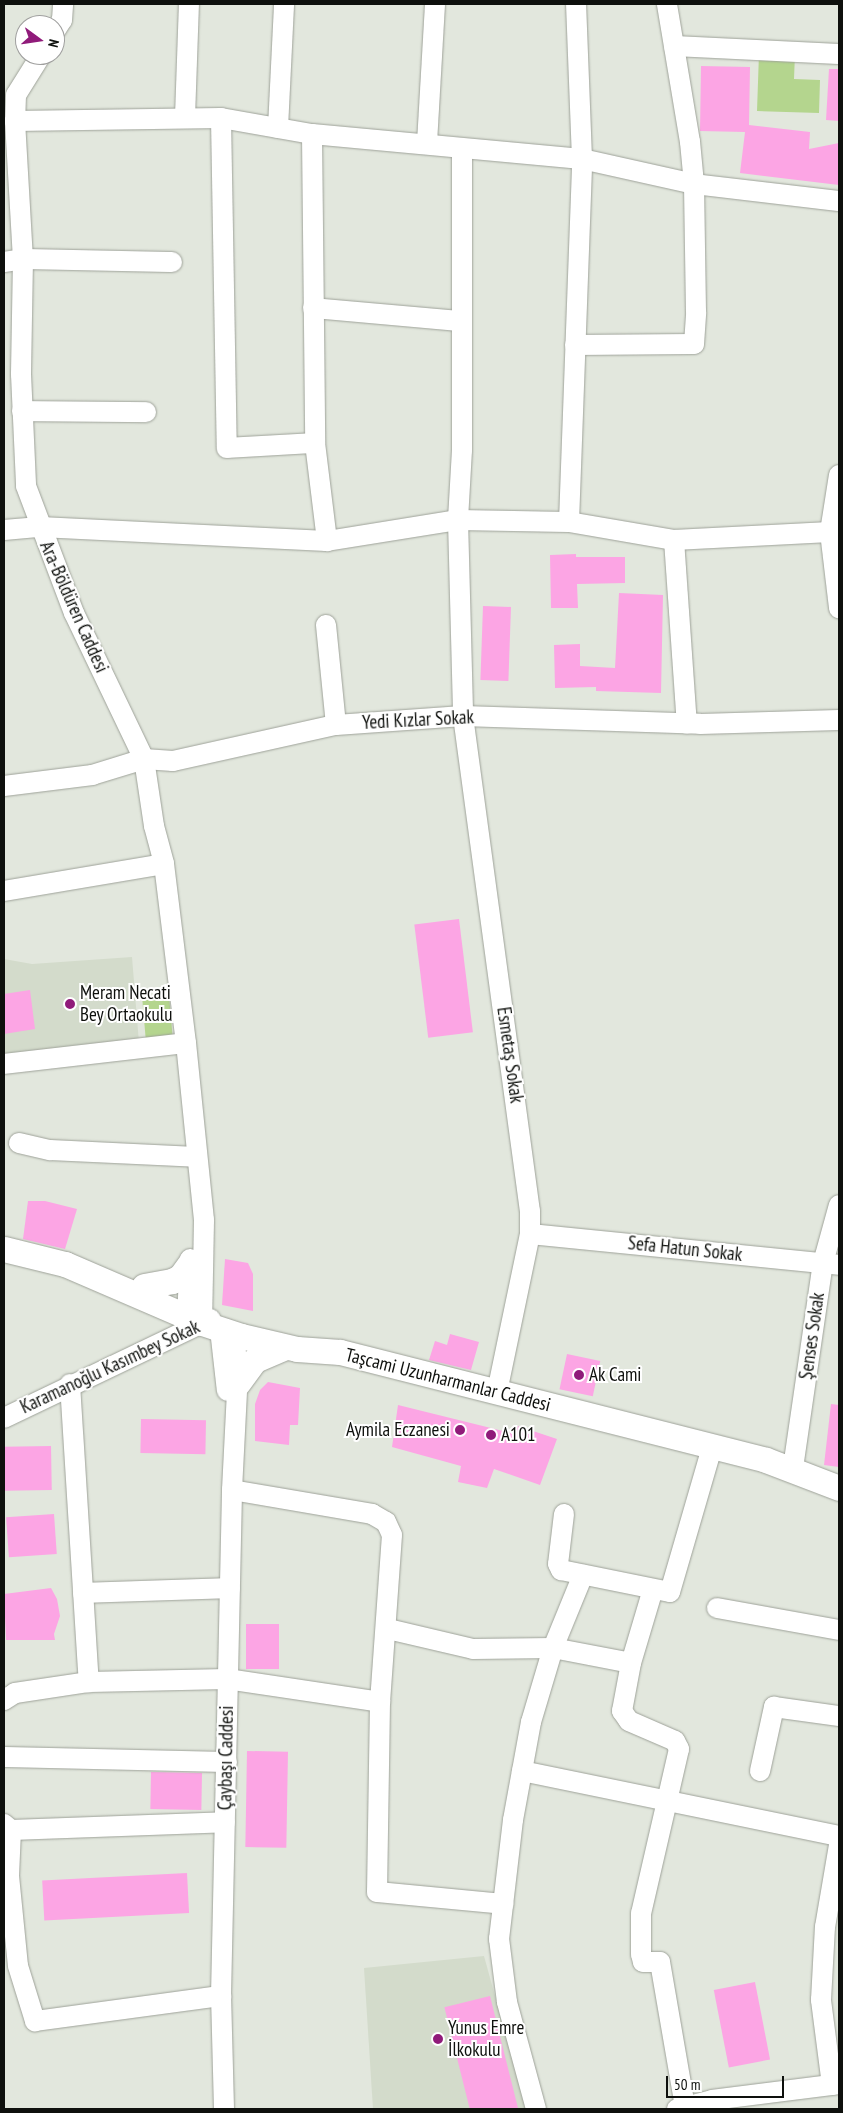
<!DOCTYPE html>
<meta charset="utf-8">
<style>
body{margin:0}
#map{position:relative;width:843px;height:2113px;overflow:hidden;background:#e2e7dd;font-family:"PT Sans Narrow",sans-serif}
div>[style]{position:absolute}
.built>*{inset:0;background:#d3dbcb}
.green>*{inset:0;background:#b4d58e;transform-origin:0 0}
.building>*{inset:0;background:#fca5e4;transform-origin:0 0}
.roads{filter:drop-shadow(0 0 1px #9ea299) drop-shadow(0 0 1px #9ea299)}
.minor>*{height:20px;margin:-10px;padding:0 10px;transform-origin:10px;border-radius:10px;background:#fff}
.major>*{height:25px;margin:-12.5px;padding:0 12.5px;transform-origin:12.5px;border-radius:12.5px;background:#fff}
.dots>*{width:14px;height:14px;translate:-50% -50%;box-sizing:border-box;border:2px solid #fff;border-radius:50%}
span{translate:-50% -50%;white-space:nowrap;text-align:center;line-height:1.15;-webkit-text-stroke:4px #fff;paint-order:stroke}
.street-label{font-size:19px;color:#0e100d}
.poi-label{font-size:19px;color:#0e100d}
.left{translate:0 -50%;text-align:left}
.right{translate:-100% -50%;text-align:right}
.frame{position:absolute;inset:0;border:5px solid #0e100d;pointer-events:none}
.north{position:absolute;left:15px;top:15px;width:50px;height:50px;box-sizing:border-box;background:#fff;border:1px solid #9f9f9e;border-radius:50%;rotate:104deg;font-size:14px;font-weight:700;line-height:20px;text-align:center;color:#0e100d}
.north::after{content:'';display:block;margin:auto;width:18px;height:22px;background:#901b7a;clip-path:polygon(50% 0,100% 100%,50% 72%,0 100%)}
.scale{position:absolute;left:666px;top:2076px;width:118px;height:22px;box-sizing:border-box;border:2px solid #0e100d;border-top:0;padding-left:6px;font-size:15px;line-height:18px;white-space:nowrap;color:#0e100d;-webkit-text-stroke:4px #fff;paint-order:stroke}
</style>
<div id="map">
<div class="built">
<div style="clip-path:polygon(132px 957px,139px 1043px,4px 1059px,4px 959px,32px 964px)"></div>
<div style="clip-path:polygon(484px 1956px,526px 2109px,373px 2109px,364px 1968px)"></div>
</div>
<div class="green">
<div style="clip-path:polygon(759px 53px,795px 54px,794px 79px,820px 80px,819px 113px,757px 111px)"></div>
<div style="left:169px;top:995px;width:43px;height:27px;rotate:85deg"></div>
</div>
<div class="building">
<div style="clip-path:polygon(701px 66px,750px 67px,749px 125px,810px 132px,809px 149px,839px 143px,839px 185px,740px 173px,745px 132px,700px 131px)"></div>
<div style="clip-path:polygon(829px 69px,839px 69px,839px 121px,826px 120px)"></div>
<div style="clip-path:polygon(576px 554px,576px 557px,625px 557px,625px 583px,577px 584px,578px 608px,551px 608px,550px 555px)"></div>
<div style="clip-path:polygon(619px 593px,663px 595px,661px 693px,596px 691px,596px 687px,555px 688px,554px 645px,580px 644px,580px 666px,615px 668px)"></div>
<div style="left:483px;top:606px;width:28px;height:74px;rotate:2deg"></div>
<div style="left:459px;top:919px;width:114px;height:45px;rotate:83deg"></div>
<div style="clip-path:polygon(30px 990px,35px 1029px,4px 1034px,4px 994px)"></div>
<div style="clip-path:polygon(28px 1201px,45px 1201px,77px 1209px,65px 1249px,23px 1239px)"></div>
<div style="clip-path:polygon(225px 1259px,248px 1263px,253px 1274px,253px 1311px,222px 1305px)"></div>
<div style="clip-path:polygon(450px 1334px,479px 1342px,471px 1370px,429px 1360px,435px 1341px,447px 1345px)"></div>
<div style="left:567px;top:1354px;width:34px;height:36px;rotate:12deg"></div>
<div style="clip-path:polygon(268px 1382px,300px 1388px,298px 1425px,290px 1425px,289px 1445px,255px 1441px,255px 1404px,260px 1390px)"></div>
<div style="clip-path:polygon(831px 1404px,839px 1405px,839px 1467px,824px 1465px)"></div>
<div style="clip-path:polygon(398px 1405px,515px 1434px,518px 1426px,557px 1439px,540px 1485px,494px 1469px,487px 1488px,458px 1482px,461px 1466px,392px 1447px)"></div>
<div style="left:141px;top:1419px;width:65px;height:34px;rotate:1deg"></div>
<div style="left:51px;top:1446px;width:44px;height:47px;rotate:89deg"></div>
<div style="left:54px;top:1514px;width:40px;height:48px;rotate:86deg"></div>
<div style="clip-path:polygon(51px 1588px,57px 1599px,60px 1616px,54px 1634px,55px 1640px,6px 1640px,4px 1594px)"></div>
<div style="left:246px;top:1624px;width:33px;height:45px"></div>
<div style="left:247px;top:1751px;width:41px;height:96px;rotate:1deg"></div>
<div style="left:151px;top:1772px;width:51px;height:37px;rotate:1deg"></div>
<div style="left:187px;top:1873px;width:40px;height:145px;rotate:87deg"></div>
<div style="left:755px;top:1982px;width:79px;height:42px;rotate:79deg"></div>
<div style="left:490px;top:1996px;width:116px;height:47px;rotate:76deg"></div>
</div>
<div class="roads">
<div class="minor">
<div style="left:55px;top:31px;width:13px;rotate:-58deg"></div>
<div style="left:62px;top:20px;width:16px;rotate:-86deg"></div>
<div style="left:674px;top:46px;width:165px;rotate:2.8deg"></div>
<div style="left:41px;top:55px;width:47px;rotate:122deg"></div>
<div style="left:16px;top:95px;width:26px;rotate:92deg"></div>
<div style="left:15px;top:121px;width:138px;rotate:86.7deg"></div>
<div style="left:23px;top:259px;width:115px;rotate:91deg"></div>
<div style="left:21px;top:374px;width:112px;rotate:87.4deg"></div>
<div style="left:26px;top:486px;width:136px;rotate:69.3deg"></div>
<div style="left:74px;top:613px;width:162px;rotate:64.4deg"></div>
<div style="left:144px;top:759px;width:68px;rotate:81.5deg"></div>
<div style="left:154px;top:826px;width:39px;rotate:75deg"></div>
<div style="left:164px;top:864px;width:180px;rotate:83deg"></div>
<div style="left:186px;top:1043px;width:178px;rotate:84.2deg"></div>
<div style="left:204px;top:1220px;width:103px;rotate:91.1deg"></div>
<div style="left:185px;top:117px;width:113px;rotate:-88deg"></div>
<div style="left:221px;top:118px;width:330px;rotate:89deg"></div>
<div style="left:227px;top:448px;width:88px;rotate:-3.3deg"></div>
<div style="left:15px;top:121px;width:206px;rotate:-0.8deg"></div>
<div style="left:221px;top:118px;width:92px;rotate:10deg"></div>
<div style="left:312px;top:134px;width:271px;rotate:5.3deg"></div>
<div style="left:582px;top:159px;width:115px;rotate:12.6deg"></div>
<div style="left:694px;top:184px;width:146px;rotate:6.7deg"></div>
<div style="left:278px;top:128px;width:124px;rotate:-87.2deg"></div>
<div style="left:312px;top:134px;width:309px;rotate:89.4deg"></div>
<div style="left:315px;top:443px;width:99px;rotate:83deg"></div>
<div style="left:427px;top:143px;width:139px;rotate:-86.7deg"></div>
<div style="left:462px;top:149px;width:301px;rotate:90deg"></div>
<div style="left:462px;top:450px;width:70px;rotate:93.3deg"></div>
<div style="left:458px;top:520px;width:196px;rotate:88.5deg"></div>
<div style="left:463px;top:716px;width:500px;rotate:82.3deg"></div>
<div style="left:530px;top:1211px;width:23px;rotate:90deg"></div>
<div style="left:530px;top:1234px;width:161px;rotate:101.8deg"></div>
<div style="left:4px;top:262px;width:19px;rotate:-9deg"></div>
<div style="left:23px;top:259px;width:149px;rotate:1.2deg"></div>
<div style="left:313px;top:308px;width:148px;rotate:5.1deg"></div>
<div style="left:575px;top:345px;width:119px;rotate:-0.5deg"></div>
<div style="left:694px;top:344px;width:32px;rotate:-86deg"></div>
<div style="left:696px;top:312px;width:128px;rotate:-90.9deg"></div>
<div style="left:694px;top:184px;width:42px;rotate:-95.4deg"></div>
<div style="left:690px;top:142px;width:140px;rotate:-99.5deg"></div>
<div style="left:22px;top:411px;width:124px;rotate:0.5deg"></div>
<div style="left:839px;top:475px;width:58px;rotate:99deg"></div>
<div style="left:830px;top:532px;width:77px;rotate:83.2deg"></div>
<div style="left:569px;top:522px;width:363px;rotate:-87.9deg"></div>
<div style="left:582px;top:159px;width:155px;rotate:-92.2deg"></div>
<div style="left:4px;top:530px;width:36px;rotate:-5deg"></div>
<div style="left:40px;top:527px;width:287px;rotate:2.8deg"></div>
<div style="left:327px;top:541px;width:133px;rotate:-9.1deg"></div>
<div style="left:458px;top:520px;width:111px;rotate:1deg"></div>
<div style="left:569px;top:522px;width:107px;rotate:9.7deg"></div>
<div style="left:674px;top:540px;width:156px;rotate:-2.9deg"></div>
<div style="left:674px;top:540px;width:184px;rotate:86deg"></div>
<div style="left:326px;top:625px;width:100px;rotate:84.3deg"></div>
<div style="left:4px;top:786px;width:89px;rotate:-7.1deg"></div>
<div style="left:92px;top:775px;width:54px;rotate:-17.1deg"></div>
<div style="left:144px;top:759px;width:29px;rotate:4deg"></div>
<div style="left:173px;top:761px;width:167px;rotate:-12.5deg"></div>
<div style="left:336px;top:725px;width:127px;rotate:-4.1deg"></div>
<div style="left:463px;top:716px;width:237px;rotate:1.9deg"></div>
<div style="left:700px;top:724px;width:139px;rotate:-1.6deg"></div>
<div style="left:4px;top:891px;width:162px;rotate:-9.6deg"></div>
<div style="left:4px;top:1064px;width:183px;rotate:-6.6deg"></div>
<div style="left:19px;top:1143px;width:32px;rotate:13deg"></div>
<div style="left:50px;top:1150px;width:146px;rotate:2.7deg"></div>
<div style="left:530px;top:1234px;width:311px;rotate:5.7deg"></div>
<div style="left:187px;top:1316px;width:57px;rotate:-87deg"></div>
<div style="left:220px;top:1329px;width:62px;rotate:83.6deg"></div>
<div style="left:70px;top:1384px;width:299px;rotate:86.4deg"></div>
<div style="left:4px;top:1418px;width:229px;rotate:-25.6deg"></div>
<div style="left:793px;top:1468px;width:207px;rotate:-81.7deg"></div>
<div style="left:823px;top:1263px;width:60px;rotate:-74.6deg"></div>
<div style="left:232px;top:1490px;width:142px;rotate:9.7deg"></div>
<div style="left:372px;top:1514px;width:16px;rotate:30deg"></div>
<div style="left:386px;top:1522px;width:14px;rotate:65deg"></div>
<div style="left:392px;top:1535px;width:167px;rotate:94.1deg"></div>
<div style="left:380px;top:1702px;width:190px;rotate:90.9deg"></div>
<div style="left:377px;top:1892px;width:127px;rotate:5.4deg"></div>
<div style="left:564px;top:1514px;width:50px;rotate:96.8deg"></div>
<div style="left:558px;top:1564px;width:7px;rotate:63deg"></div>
<div style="left:561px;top:1570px;width:111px;rotate:11.4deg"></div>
<div style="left:670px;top:1592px;width:151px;rotate:-73.8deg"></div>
<div style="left:83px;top:1593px;width:147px;rotate:-1.9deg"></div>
<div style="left:717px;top:1608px;width:124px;rotate:10.2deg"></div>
<div style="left:388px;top:1629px;width:87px;rotate:13.2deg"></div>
<div style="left:473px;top:1649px;width:80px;rotate:-0.7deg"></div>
<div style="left:553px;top:1648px;width:79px;rotate:10.9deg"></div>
<div style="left:631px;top:1663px;width:77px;rotate:-73.4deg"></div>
<div style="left:631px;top:1663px;width:49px;rotate:100.6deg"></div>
<div style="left:622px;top:1711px;width:12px;rotate:55deg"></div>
<div style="left:629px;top:1721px;width:50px;rotate:23.5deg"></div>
<div style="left:675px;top:1741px;width:9px;rotate:63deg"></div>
<div style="left:679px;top:1749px;width:168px;rotate:103deg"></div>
<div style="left:641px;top:1913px;width:41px;rotate:90deg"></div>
<div style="left:641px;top:1954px;width:8px;rotate:76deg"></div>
<div style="left:643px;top:1962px;width:17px"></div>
<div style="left:660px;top:1962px;width:147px;rotate:80.2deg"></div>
<div style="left:4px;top:1700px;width:13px;rotate:-32deg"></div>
<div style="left:15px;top:1693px;width:75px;rotate:-8.5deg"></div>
<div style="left:89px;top:1682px;width:138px;rotate:-1.2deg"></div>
<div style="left:227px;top:1679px;width:155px;rotate:8.5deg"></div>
<div style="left:4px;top:1757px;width:223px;rotate:1.3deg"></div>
<div style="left:522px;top:1771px;width:324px;rotate:11.6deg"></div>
<div style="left:760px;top:1771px;width:66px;rotate:-77.7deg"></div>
<div style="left:774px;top:1707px;width:66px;rotate:7.9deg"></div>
<div style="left:4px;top:1824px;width:9px;rotate:41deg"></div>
<div style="left:11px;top:1830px;width:214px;rotate:-2.1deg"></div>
<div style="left:11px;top:1830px;width:46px;rotate:92.5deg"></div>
<div style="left:9px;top:1876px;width:90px;rotate:84.3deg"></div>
<div style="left:18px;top:1966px;width:58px;rotate:72.8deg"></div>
<div style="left:35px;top:2021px;width:188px;rotate:-7.7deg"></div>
<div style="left:832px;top:2085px;width:86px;rotate:-97.4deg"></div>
<div style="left:821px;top:2000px;width:73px;rotate:-86.9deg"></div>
<div style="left:825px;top:1927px;width:83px;rotate:-80.3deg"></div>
<div style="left:224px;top:2109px;width:113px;rotate:-91.5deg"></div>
<div style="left:221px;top:1996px;width:506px;rotate:-88.75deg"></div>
<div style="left:232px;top:1490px;width:117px;rotate:-87.1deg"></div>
<div style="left:238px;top:1373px;width:40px;rotate:-95.7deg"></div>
<div style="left:536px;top:2109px;width:111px;rotate:-105.2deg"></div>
<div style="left:507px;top:2002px;width:64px;rotate:-97.2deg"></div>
<div style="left:499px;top:1939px;width:120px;rotate:-83.3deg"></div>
<div style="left:513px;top:1820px;width:100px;rotate:-79.6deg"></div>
<div style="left:531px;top:1722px;width:77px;rotate:-73.4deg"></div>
<div style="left:553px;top:1648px;width:79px;rotate:-67.7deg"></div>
<div style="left:677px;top:2109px;width:36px;rotate:-14deg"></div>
<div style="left:712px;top:2100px;width:128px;rotate:-7.2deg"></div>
</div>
<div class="major">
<div style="left:4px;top:1249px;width:63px;rotate:13.8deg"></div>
<div style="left:65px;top:1264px;width:149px;rotate:23.3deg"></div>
<div style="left:202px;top:1323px;width:41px;rotate:18.4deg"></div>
<div style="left:241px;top:1336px;width:57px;rotate:13.1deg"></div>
<div style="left:297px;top:1349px;width:43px;rotate:4deg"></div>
<div style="left:340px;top:1352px;width:439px;rotate:14.2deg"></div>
<div style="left:766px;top:1460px;width:78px;rotate:21deg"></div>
<div style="left:144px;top:1286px;width:28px;rotate:-10deg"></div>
<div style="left:172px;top:1281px;width:9px;rotate:-27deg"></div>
<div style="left:180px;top:1277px;width:17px;rotate:-54deg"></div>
<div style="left:238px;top:1383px;width:29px;rotate:-54deg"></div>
<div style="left:255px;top:1360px;width:33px;rotate:-23deg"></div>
</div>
</div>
<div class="dots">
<div style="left:70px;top:1004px;background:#901b7a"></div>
<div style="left:579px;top:1375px;background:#901b7a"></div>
<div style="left:460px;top:1430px;background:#901b7a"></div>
<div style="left:491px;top:1435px;background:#901b7a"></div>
<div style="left:438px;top:2039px;background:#901b7a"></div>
</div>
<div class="street-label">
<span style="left:74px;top:607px;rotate:66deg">Ara-Böldüren Caddesi</span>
<span style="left:418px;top:720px;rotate:-3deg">Yedi Kızlar Sokak</span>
<span style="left:510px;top:1055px;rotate:82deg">Esmetaş Sokak</span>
<span style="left:685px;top:1249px;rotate:6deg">Sefa Hatun Sokak</span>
<span style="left:812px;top:1336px;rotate:-82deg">Şenses Sokak</span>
<span style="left:110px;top:1367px;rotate:-25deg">Karamanoğlu Kasımbey Sokak</span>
<span style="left:448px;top:1380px;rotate:14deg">Taşcami Uzunharmanlar Caddesi</span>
<span style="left:226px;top:1758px;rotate:-89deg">Çaybaşı Caddesi</span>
</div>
<div class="poi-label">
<span class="left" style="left:80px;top:1004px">Meram Necati<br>Bey Ortaokulu</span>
<span class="left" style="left:589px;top:1375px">Ak Cami</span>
<span class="right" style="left:450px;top:1430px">Aymila Eczanesi</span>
<span class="left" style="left:501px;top:1435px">A101</span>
<span class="left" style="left:448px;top:2039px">Yunus Emre<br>İlkokulu</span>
</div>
<div class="frame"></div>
<div class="north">N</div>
<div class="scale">50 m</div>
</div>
